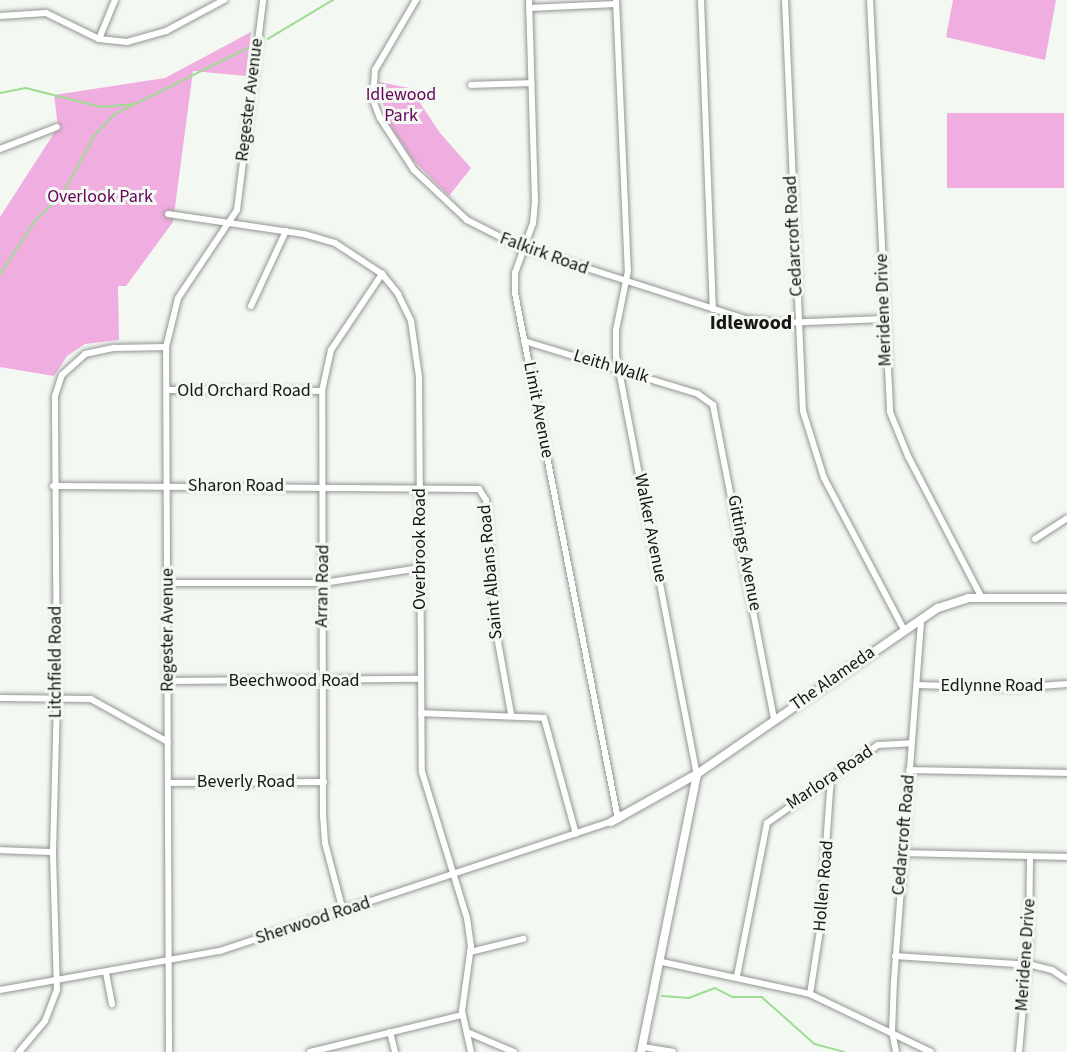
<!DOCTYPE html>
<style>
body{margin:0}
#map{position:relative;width:1067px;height:1052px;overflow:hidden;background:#f3f8f2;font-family:"Source Sans 3",sans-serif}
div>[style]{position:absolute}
.green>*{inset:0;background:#f0ade0;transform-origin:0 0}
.stream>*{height:1.5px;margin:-0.75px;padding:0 0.75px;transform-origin:0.75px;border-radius:0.75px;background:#9ddd92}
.roads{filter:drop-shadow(0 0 2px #929791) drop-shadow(0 0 2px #929791)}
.minor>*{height:6px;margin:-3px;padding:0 3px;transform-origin:3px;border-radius:3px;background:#fff}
.tertiary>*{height:8px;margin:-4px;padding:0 4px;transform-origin:4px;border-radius:4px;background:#fff}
span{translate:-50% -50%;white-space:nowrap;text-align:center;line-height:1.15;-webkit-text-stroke:6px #f3f8f2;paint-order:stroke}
.park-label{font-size:18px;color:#650458}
.street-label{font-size:18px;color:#161715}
.neighbourhood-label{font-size:20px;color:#161715;font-weight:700}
</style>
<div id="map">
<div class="green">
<div style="clip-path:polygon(953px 0,1056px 0,1045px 60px,946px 37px)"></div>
<div style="clip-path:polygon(251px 32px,246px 76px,193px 71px,173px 222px,126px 286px,118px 286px,119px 340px,85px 344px,67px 356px,54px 376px,0 367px,0 217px,58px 127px,54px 95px,165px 78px)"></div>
<div style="clip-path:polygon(379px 82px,420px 90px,420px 103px,440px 133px,471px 168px,449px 196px,413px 160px,386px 119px)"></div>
<div style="left:1064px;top:113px;width:75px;height:117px;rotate:90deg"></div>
</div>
<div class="stream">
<div style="left:268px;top:39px;width:76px;rotate:-31deg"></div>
<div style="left:0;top:93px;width:26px;rotate:-11deg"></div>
<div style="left:26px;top:88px;width:77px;rotate:14.2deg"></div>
<div style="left:101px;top:107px;width:33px;rotate:-5deg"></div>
<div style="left:0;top:274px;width:64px;rotate:-56.6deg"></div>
<div style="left:35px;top:221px;width:39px;rotate:-44deg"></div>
<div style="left:63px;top:194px;width:66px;rotate:-61.9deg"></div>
<div style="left:94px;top:136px;width:30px;rotate:-46deg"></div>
<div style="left:115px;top:114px;width:148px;rotate:-26.4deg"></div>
<div style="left:662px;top:996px;width:27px;rotate:4deg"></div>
<div style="left:689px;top:998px;width:28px;rotate:-21deg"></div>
<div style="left:715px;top:988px;width:20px;rotate:27deg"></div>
<div style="left:733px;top:997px;width:29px"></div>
<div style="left:762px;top:997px;width:71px;rotate:41.6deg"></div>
<div style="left:815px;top:1044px;width:30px;rotate:15deg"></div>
</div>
<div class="roads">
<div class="minor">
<div style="left:416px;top:0;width:81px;rotate:120.4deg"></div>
<div style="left:375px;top:70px;width:30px;rotate:94deg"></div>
<div style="left:373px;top:100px;width:19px;rotate:69deg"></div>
<div style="left:380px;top:118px;width:62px;rotate:56.8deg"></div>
<div style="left:414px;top:170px;width:73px;rotate:43.3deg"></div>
<div style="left:467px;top:220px;width:57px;rotate:27deg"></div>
<div style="left:518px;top:246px;width:238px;rotate:17.8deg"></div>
<div style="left:745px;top:319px;width:37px;rotate:6deg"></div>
<div style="left:782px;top:323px;width:102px;rotate:-2.2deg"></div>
<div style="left:529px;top:0;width:201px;rotate:88.3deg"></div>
<div style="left:535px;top:201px;width:22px;rotate:95deg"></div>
<div style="left:533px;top:223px;width:53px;rotate:109.8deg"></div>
<div style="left:515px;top:273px;width:20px;rotate:90deg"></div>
<div style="left:515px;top:293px;width:536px;rotate:78.92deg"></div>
<div style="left:616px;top:0;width:271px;rotate:87.5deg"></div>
<div style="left:628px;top:271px;width:60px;rotate:101.5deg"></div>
<div style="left:616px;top:330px;width:25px;rotate:90deg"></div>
<div style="left:616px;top:355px;width:427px;rotate:79.1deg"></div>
<div style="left:701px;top:0;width:309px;rotate:87.8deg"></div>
<div style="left:785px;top:0;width:411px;rotate:87.5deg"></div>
<div style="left:803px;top:411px;width:70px;rotate:72.6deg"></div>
<div style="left:824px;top:478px;width:172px;rotate:62.2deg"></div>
<div style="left:870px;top:0;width:412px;rotate:87.2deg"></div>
<div style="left:890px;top:412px;width:48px;rotate:67.8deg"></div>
<div style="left:908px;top:456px;width:160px;rotate:62.5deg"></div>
<div style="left:529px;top:8px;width:87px;rotate:-2.6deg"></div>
<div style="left:0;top:16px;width:46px;rotate:-3.7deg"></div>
<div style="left:46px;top:13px;width:59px;rotate:26.1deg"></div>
<div style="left:99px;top:39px;width:28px;rotate:6deg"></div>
<div style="left:127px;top:42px;width:41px;rotate:-15.8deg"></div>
<div style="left:166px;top:31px;width:66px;rotate:-28.1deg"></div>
<div style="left:99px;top:39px;width:42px;rotate:-67.7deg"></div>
<div style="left:471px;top:85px;width:60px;rotate:-1.9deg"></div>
<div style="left:0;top:149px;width:61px;rotate:-21.1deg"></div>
<div style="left:168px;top:214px;width:137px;rotate:8.4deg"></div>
<div style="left:304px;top:234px;width:32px;rotate:16deg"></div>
<div style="left:335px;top:243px;width:56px;rotate:33.4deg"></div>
<div style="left:382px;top:274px;width:26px;rotate:51deg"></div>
<div style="left:398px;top:294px;width:30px;rotate:64deg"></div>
<div style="left:411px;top:321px;width:57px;rotate:81.9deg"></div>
<div style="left:419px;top:377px;width:395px;rotate:89.6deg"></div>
<div style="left:422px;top:772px;width:153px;rotate:72.9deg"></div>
<div style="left:467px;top:918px;width:28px;rotate:82deg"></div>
<div style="left:471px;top:946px;width:66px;rotate:97.9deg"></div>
<div style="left:462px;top:1011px;width:42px;rotate:77.6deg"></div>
<div style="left:251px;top:306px;width:83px;rotate:-65deg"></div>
<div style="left:524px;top:341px;width:182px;rotate:16.9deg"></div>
<div style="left:698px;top:394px;width:19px;rotate:36deg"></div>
<div style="left:713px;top:405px;width:320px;rotate:79deg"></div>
<div style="left:167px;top:390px;width:155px;rotate:0.4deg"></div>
<div style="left:53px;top:486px;width:426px;rotate:0.4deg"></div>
<div style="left:479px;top:489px;width:13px;rotate:58deg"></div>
<div style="left:486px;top:500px;width:136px;rotate:85.4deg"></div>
<div style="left:497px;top:636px;width:79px;rotate:79.8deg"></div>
<div style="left:1035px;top:539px;width:38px;rotate:-33deg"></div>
<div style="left:167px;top:583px;width:156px"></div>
<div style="left:323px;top:583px;width:98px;rotate:-8.8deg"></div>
<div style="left:168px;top:681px;width:252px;rotate:-0.5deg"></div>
<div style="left:917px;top:685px;width:98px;rotate:1.8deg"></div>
<div style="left:1015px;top:688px;width:52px;rotate:-4.4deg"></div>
<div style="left:0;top:698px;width:91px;rotate:0.6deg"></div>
<div style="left:91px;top:699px;width:88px;rotate:29.2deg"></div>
<div style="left:421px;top:713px;width:123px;rotate:2.3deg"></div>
<div style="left:544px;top:718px;width:120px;rotate:74.6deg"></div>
<div style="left:909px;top:770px;width:158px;rotate:1.1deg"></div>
<div style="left:168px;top:783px;width:156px;rotate:-0.4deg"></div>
<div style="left:0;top:850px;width:53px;rotate:2.2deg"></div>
<div style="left:903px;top:853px;width:164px;rotate:1.4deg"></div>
<div style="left:343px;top:911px;width:70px;rotate:-104.8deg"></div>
<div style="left:325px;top:843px;width:26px;rotate:-94deg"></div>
<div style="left:323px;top:817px;width:426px;rotate:-90.1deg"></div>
<div style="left:322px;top:391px;width:42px;rotate:-77.6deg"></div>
<div style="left:331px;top:350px;width:92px;rotate:-56.1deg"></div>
<div style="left:470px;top:952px;width:55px;rotate:-13.8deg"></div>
<div style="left:895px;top:956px;width:137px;rotate:3.8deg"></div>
<div style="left:1032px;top:965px;width:21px;rotate:14deg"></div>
<div style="left:1052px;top:970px;width:18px;rotate:34deg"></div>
<div style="left:662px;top:962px;width:151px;rotate:12.2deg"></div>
<div style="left:810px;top:994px;width:134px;rotate:25.6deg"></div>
<div style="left:106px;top:973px;width:32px;rotate:79deg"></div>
<div style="left:737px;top:976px;width:156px;rotate:-78.9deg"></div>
<div style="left:767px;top:823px;width:136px;rotate:-35.1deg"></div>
<div style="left:878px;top:745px;width:33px;rotate:-3deg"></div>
<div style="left:0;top:990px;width:223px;rotate:-10.1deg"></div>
<div style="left:220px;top:951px;width:412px;rotate:-18.3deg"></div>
<div style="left:810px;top:994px;width:65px;rotate:-81.1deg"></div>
<div style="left:820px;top:930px;width:153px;rotate:-85.9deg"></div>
<div style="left:390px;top:1032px;width:21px;rotate:76deg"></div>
<div style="left:467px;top:1032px;width:51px;rotate:23.1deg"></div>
<div style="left:643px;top:1047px;width:30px;rotate:9deg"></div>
<div style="left:19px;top:1052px;width:40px;rotate:-50deg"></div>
<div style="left:45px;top:1021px;width:33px;rotate:-69deg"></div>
<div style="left:57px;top:990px;width:138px;rotate:-91.7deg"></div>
<div style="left:53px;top:852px;width:155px;rotate:-88.5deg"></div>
<div style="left:57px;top:697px;width:301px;rotate:-90.4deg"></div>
<div style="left:55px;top:396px;width:22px;rotate:-72deg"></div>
<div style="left:62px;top:375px;width:31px;rotate:-42deg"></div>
<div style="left:85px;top:354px;width:30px;rotate:-12deg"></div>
<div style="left:114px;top:348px;width:52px;rotate:-1.1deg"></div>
<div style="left:169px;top:1052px;width:705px;rotate:-90.24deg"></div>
<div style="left:166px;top:347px;width:50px;rotate:-76.2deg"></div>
<div style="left:178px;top:298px;width:106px;rotate:-56.2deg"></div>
<div style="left:237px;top:210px;width:212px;rotate:-82.9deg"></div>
<div style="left:310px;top:1052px;width:156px;rotate:-13.7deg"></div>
<div style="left:896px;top:1052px;width:20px;rotate:-101deg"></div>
<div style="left:892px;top:1032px;width:51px;rotate:-87.8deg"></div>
<div style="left:894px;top:981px;width:363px;rotate:-85.7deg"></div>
<div style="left:1019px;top:1052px;width:111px;rotate:-84.9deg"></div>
<div style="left:1029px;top:941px;width:83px;rotate:-89.3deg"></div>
</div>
<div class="tertiary">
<div style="left:611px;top:822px;width:98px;rotate:-29.2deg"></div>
<div style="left:697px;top:774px;width:293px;rotate:-34.6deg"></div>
<div style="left:938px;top:608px;width:32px;rotate:-18deg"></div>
<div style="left:968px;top:598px;width:99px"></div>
<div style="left:641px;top:1052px;width:284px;rotate:-78.6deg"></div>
</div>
</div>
<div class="park-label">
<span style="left:401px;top:106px">Idlewood<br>Park</span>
<span style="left:100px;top:197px">Overlook Park</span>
</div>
<div class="street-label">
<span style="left:250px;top:100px;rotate:-83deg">Regester Avenue</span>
<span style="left:794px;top:236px;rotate:-93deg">Cedarcroft Road</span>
<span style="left:544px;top:254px;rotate:20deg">Falkirk Road</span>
<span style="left:884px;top:310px;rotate:-92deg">Meridene Drive</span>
<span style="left:611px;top:367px;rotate:17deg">Leith Walk</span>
<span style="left:244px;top:391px">Old Orchard Road</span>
<span style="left:538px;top:410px;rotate:79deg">Limit Avenue</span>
<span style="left:236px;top:486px">Sharon Road</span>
<span style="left:650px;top:528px;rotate:79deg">Walker Avenue</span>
<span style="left:420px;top:549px;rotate:-90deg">Overbrook Road</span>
<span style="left:744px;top:553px;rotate:79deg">Gittings Avenue</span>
<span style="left:491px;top:572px;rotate:-95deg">Saint Albans Road</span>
<span style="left:323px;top:586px;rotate:-89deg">Arran Road</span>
<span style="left:168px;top:630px;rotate:-90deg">Regester Avenue</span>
<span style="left:56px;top:662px;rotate:-90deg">Litchfield Road</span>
<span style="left:833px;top:679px;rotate:-35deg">The Alameda</span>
<span style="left:294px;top:681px">Beechwood Road</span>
<span style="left:992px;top:686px">Edlynne Road</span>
<span style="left:830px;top:778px;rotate:-34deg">Marlora Road</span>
<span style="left:246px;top:782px">Beverly Road</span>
<span style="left:904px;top:835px;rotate:-85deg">Cedarcroft Road</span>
<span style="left:824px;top:886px;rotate:-85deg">Hollen Road</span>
<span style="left:313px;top:921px;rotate:-18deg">Sherwood Road</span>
<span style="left:1026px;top:955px;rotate:-86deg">Meridene Drive</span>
</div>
<div class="neighbourhood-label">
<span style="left:751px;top:323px">Idlewood</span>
</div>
</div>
